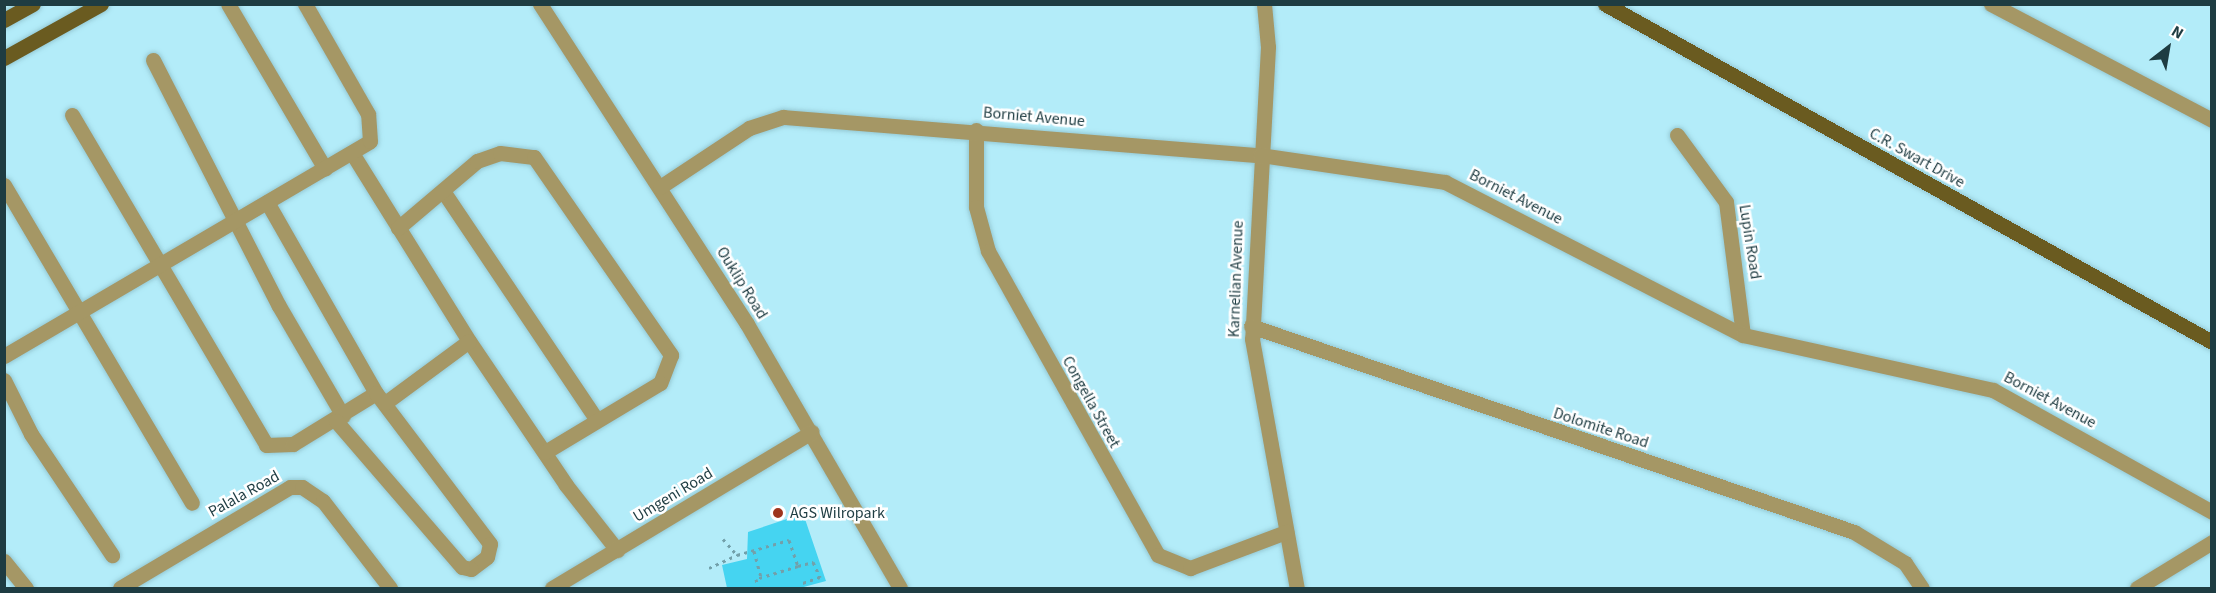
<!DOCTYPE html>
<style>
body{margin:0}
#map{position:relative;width:2216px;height:593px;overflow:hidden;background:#b3ecf9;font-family:"Source Sans 3",sans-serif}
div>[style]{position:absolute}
.building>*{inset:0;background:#45d4f1}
.path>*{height:3px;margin-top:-1.5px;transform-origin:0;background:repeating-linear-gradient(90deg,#72a0aa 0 3px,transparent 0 7.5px)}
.roads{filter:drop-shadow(0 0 2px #95c9d4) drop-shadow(0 0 2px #95c9d4)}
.minor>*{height:15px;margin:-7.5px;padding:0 7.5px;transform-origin:7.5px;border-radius:7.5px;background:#a59765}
.major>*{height:15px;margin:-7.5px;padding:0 7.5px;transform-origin:7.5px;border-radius:7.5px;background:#6a5b20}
.dots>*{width:16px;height:16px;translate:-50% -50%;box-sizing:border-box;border:3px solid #fff;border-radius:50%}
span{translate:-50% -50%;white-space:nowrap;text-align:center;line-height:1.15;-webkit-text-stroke:5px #fff;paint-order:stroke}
.street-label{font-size:16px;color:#1e3c42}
.poi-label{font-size:16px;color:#1e3c42}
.left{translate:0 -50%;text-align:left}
.frame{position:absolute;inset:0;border:6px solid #1e3c42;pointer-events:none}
.north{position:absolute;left:2138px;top:18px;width:60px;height:60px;-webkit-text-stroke:4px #fff;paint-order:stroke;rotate:31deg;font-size:16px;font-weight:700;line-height:24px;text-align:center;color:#1e3c42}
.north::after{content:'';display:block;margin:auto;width:21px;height:27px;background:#1e3c42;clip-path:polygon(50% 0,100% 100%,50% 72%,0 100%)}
</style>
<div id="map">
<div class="building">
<div style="clip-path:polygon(799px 515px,805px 519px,826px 581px,800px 588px,727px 588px,722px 565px,747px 559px,748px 532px)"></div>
</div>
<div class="path">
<div style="left:723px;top:539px;width:21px;rotate:49deg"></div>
<div style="left:737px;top:555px;width:54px;rotate:-16.1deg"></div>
<div style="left:789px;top:540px;width:28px;rotate:71deg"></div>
<div style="left:798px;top:566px;width:44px;rotate:162.8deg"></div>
<div style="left:756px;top:579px;width:9px;rotate:77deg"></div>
<div style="left:754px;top:551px;width:27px;rotate:75deg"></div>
<div style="left:798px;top:566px;width:16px;rotate:-15deg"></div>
<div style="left:813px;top:562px;width:17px;rotate:65deg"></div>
<div style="left:820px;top:577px;width:21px;rotate:161deg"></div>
<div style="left:709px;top:568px;width:31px;rotate:-25deg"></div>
</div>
<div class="roads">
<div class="minor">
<div style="left:228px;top:4px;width:191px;rotate:59.5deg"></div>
<div style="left:540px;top:4px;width:381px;rotate:57.1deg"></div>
<div style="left:747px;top:324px;width:305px;rotate:59.9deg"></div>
<div style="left:1264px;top:4px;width:43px;rotate:84.7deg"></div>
<div style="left:1268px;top:47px;width:292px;rotate:93.1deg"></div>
<div style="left:1252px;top:339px;width:253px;rotate:79.8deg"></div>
<div style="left:1991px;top:4px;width:250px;rotate:27.7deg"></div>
<div style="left:153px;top:60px;width:276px;rotate:62.9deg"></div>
<div style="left:279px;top:306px;width:127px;rotate:59.8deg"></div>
<div style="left:72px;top:115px;width:383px;rotate:59.5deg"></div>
<div style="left:266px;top:445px;width:27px;rotate:-2deg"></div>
<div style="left:293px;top:444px;width:97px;rotate:-31.6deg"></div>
<div style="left:976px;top:130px;width:77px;rotate:90deg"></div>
<div style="left:976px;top:207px;width:46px;rotate:74.7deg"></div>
<div style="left:988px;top:251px;width:348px;rotate:60.8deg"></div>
<div style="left:1158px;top:555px;width:35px;rotate:22deg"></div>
<div style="left:1190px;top:568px;width:103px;rotate:-20.6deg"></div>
<div style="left:1677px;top:135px;width:83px;rotate:53.8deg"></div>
<div style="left:1726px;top:202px;width:134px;rotate:82.7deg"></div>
<div style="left:352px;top:153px;width:221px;rotate:58.1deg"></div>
<div style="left:469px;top:341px;width:174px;rotate:56deg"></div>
<div style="left:566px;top:485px;width:83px;rotate:51.9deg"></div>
<div style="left:4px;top:185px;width:369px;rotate:59.4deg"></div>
<div style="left:660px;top:187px;width:107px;rotate:-33.5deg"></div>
<div style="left:749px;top:128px;width:36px;rotate:-18deg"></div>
<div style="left:783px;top:117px;width:479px;rotate:4.6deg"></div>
<div style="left:1260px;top:155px;width:187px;rotate:8.3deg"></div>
<div style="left:1445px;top:182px;width:335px;rotate:27.2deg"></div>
<div style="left:1743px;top:335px;width:256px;rotate:12.4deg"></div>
<div style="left:1993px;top:390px;width:251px;rotate:29.1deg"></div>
<div style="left:443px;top:191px;width:276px;rotate:56.1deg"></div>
<div style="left:267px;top:202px;width:220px;rotate:60.3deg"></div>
<div style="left:376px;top:393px;width:189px;rotate:52.9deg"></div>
<div style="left:490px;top:544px;width:13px;rotate:103deg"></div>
<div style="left:487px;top:557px;width:20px;rotate:143deg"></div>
<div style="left:471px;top:569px;width:9px;rotate:-167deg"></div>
<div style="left:462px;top:567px;width:193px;rotate:-130.8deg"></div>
<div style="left:398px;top:228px;width:104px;rotate:-40.3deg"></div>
<div style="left:477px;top:161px;width:24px;rotate:-19deg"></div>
<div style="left:500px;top:153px;width:34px;rotate:7deg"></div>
<div style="left:534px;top:157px;width:241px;rotate:55.3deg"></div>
<div style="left:671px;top:355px;width:30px;rotate:111deg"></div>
<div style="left:660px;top:383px;width:134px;rotate:149deg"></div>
<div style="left:1251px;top:326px;width:637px;rotate:18.86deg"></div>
<div style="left:1854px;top:532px;width:60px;rotate:31.3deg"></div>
<div style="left:1905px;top:563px;width:30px;rotate:56deg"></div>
<div style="left:4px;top:356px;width:424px;rotate:-30.4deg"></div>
<div style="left:370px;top:141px;width:27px;rotate:-94deg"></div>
<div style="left:368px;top:114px;width:127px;rotate:-119.8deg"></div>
<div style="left:4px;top:380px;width:60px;rotate:63.4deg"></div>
<div style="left:31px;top:434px;width:146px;rotate:56.2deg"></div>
<div style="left:385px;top:403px;width:104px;rotate:-36.4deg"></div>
<div style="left:4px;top:561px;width:35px;rotate:51deg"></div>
<div style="left:120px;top:588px;width:198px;rotate:-30.7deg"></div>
<div style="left:290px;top:487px;width:12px"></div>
<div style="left:302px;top:487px;width:25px;rotate:34deg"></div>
<div style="left:323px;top:501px;width:110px;rotate:52.4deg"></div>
<div style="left:552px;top:588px;width:303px;rotate:-31deg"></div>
<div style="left:2137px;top:588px;width:88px;rotate:-31.5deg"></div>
</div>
<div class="major">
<div style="left:1605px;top:4px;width:695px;rotate:29.11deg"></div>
<div style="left:4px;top:20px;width:33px;rotate:-29deg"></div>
<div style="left:4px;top:58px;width:111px;rotate:-29.1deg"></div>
</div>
</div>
<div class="dots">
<div style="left:778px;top:513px;background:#9e351d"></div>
</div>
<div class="street-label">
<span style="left:1034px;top:117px;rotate:5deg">Borniet Avenue</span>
<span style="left:1917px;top:158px;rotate:29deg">C.R. Swart Drive</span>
<span style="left:1516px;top:197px;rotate:27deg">Borniet Avenue</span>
<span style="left:1750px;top:242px;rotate:81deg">Lupin Road</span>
<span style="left:1236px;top:279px;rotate:-88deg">Karnelian Avenue</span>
<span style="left:742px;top:283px;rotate:58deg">Ouklip Road</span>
<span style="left:2050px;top:400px;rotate:28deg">Borniet Avenue</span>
<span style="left:1091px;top:402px;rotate:61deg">Congella Street</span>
<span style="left:1601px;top:428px;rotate:18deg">Dolomite Road</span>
<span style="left:244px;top:494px;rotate:-29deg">Palala Road</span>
<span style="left:673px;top:495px;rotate:-31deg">Umgeni Road</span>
</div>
<div class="poi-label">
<span class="left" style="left:790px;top:513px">AGS Wilropark</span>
</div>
<div class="frame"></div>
<div class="north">N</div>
</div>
